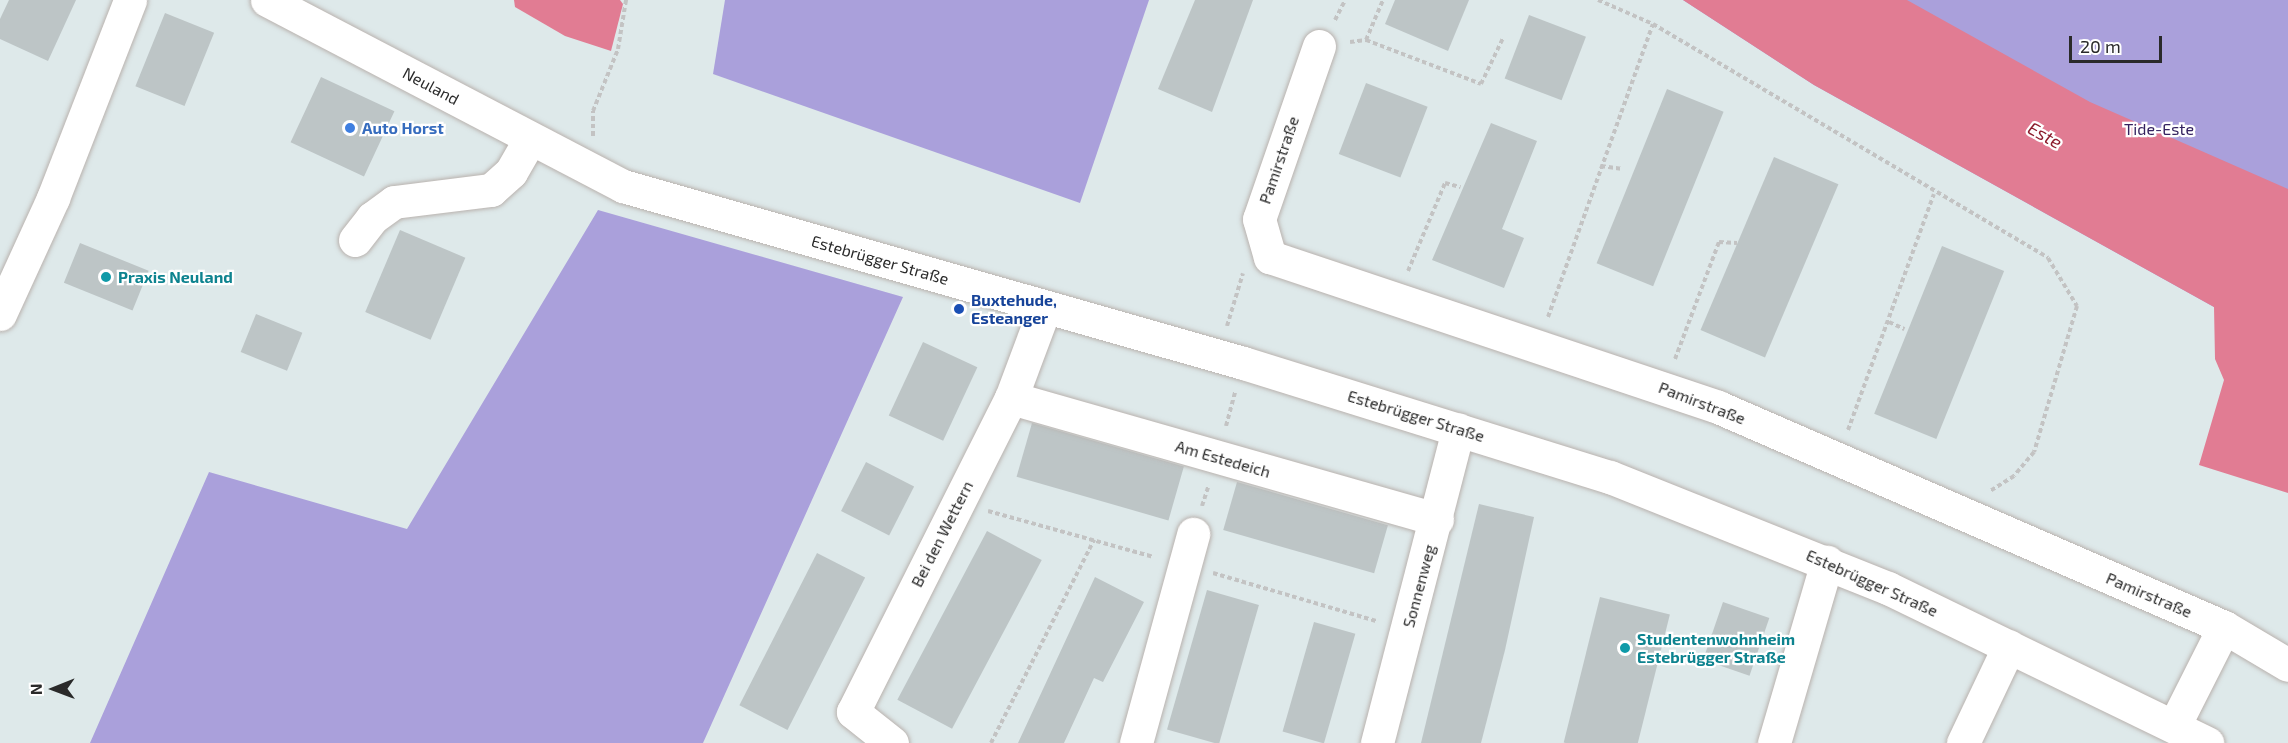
<!DOCTYPE html>
<meta charset="utf-8">
<style>
body{margin:0}
#map{position:relative;width:2288px;height:743px;overflow:hidden;background:#dee9ea;font-family:"Exo 2",sans-serif}
div>[style]{position:absolute}
.green>*{inset:0;background:#aaa0db}
.water>*{inset:0;background:#e17c93}
.building>*{inset:0;background:#bdc5c6;transform-origin:0 0}
.path>*{height:4px;margin-top:-2px;transform-origin:0;background:repeating-linear-gradient(90deg,#c3c3c3 0 4.5px,transparent 0 7.5px)}
.roads{filter:drop-shadow(0 0 2px #b9b2ae) drop-shadow(0 0 2px #b9b2ae)}
.minor>*{height:33px;margin:-16.5px;padding:0 16.5px;transform-origin:16.5px;border-radius:16.5px;background:#fff}
.dots>*{width:16px;height:16px;translate:-50% -50%;box-sizing:border-box;border:3px solid #fff;border-radius:50%}
span{translate:-50% -50%;white-space:nowrap;text-align:center;line-height:1.15;-webkit-text-stroke:4.5px #fff;paint-order:stroke}
.street-label{font-size:16px;color:#2a2a2a}
.shop-label{font-size:16px;color:#366cbe;font-weight:700}
.left{translate:0 -50%;text-align:left}
.park-label{font-size:16px;color:#34225f}
.culture-label{font-size:16px;color:#0d838f;font-weight:700}
.transit-label{font-size:16px;color:#164399;font-weight:700}
.water-label{font-size:18px;color:#8c1c2d;font-style:italic}
.north{position:absolute;left:24px;top:659px;width:60px;height:60px;-webkit-text-stroke:4px #fff;paint-order:stroke;rotate:269deg;font-size:16px;font-weight:700;line-height:24px;text-align:center;color:#2a2a2a}
.north::after{content:'';display:block;margin:auto;width:21px;height:27px;background:#2a2a2a;clip-path:polygon(50% 0,100% 100%,50% 72%,0 100%)}
.scale{position:absolute;left:2069px;top:36px;width:93px;height:27px;box-sizing:border-box;border:3px solid #2a2a2a;border-top:0;padding-left:8px;font-size:18px;line-height:21px;white-space:nowrap;color:#2a2a2a;-webkit-text-stroke:4px #fff;paint-order:stroke}
</style>
<div id="map">
<div class="green">
<div style="clip-path:polygon(725px 0,1149px 0,1080px 203px,713px 74px)"></div>
<div style="clip-path:polygon(1683px 0,2288px 0,2288px 334px,2214px 307px,1814px 85px)"></div>
<div style="clip-path:polygon(598px 210px,903px 297px,703px 743px,90px 743px,209px 472px,407px 529px)"></div>
</div>
<div class="water">
<div style="clip-path:polygon(514px 0,620px 0,623px 4px,611px 51px,565px 36px,515px 7px)"></div>
<div style="clip-path:polygon(1683px 0,1907px 0,2090px 102px,2288px 189px,2288px 493px,2199px 465px,2224px 380px,2215px 359px,2214px 307px,1814px 85px)"></div>
</div>
<div class="building">
<div style="clip-path:polygon(9px 0,76px 0,48px 61px,0 39px,0 19px)"></div>
<div style="clip-path:polygon(1195px 0,1253px 0,1212px 112px,1158px 89px)"></div>
<div style="clip-path:polygon(1395px 0,1469px 0,1448px 51px,1385px 24px)"></div>
<div style="left:165px;top:13px;width:53px;height:79px;rotate:22deg"></div>
<div style="left:1529px;top:15px;width:61px;height:68px;rotate:21deg"></div>
<div style="left:321px;top:77px;width:81px;height:72px;rotate:25deg"></div>
<div style="left:1366px;top:83px;width:66px;height:76px;rotate:21deg"></div>
<div style="left:1667px;top:89px;width:61px;height:188px;rotate:22deg"></div>
<div style="clip-path:polygon(1491px 123px,1537px 141px,1502px 229px,1524px 238px,1504px 288px,1432px 260px)"></div>
<div style="left:1774px;top:157px;width:70px;height:188px;rotate:23deg"></div>
<div style="left:400px;top:230px;width:71px;height:89px;rotate:23deg"></div>
<div style="left:80px;top:243px;width:74px;height:43px;rotate:22deg"></div>
<div style="left:1942px;top:246px;width:67px;height:181px;rotate:22deg"></div>
<div style="left:256px;top:314px;width:50px;height:41px;rotate:22deg"></div>
<div style="left:923px;top:342px;width:60px;height:81px;rotate:25deg"></div>
<div style="left:1032px;top:423px;width:158px;height:56px;rotate:16deg"></div>
<div style="left:866px;top:462px;width:54px;height:55px;rotate:27deg"></div>
<div style="left:1237px;top:482px;width:157px;height:50px;rotate:16deg"></div>
<div style="clip-path:polygon(1479px 504px,1534px 517px,1505px 650px,1481px 743px,1421px 743px)"></div>
<div style="left:987px;top:531px;width:62px;height:191px;rotate:28deg"></div>
<div style="left:817px;top:553px;width:54px;height:171px;rotate:27deg"></div>
<div style="clip-path:polygon(1095px 577px,1144px 602px,1103px 682px,1094px 678px,1064px 743px,1018px 743px)"></div>
<div style="left:1207px;top:590px;width:54px;height:145px;rotate:16deg"></div>
<div style="left:1600px;top:597px;width:72px;height:150px;rotate:14deg"></div>
<div style="left:1723px;top:602px;width:49px;height:61px;rotate:19deg"></div>
<div style="left:1314px;top:622px;width:43px;height:114px;rotate:16deg"></div>
</div>
<div class="path">
<div style="left:1598px;top:0;width:60px;rotate:23.6deg"></div>
<div style="left:1653px;top:24px;width:459px;rotate:30.6deg"></div>
<div style="left:2048px;top:258px;width:56px;rotate:58.9deg"></div>
<div style="left:2077px;top:306px;width:152px;rotate:106.4deg"></div>
<div style="left:2034px;top:452px;width:31px;rotate:130deg"></div>
<div style="left:2014px;top:476px;width:28px;rotate:148deg"></div>
<div style="left:1335px;top:20px;width:22px;rotate:-63deg"></div>
<div style="left:1366px;top:40px;width:43px;rotate:-67deg"></div>
<div style="left:1350px;top:42px;width:16px;rotate:-7deg"></div>
<div style="left:1366px;top:40px;width:123px;rotate:20.9deg"></div>
<div style="left:1481px;top:84px;width:51px;rotate:-64.4deg"></div>
<div style="left:593px;top:136px;width:25px;rotate:-90deg"></div>
<div style="left:593px;top:111px;width:67px;rotate:-68deg"></div>
<div style="left:618px;top:49px;width:50px;rotate:-80.7deg"></div>
<div style="left:1601px;top:166px;width:22px;rotate:8deg"></div>
<div style="left:1408px;top:271px;width:95px;rotate:-67.2deg"></div>
<div style="left:1445px;top:183px;width:16px;rotate:15deg"></div>
<div style="left:1548px;top:317px;width:311px;rotate:-70.3deg"></div>
<div style="left:1889px;top:322px;width:17px;rotate:25deg"></div>
<div style="left:1227px;top:326px;width:55px;rotate:-73.2deg"></div>
<div style="left:1675px;top:359px;width:125px;rotate:-69.4deg"></div>
<div style="left:1719px;top:242px;width:18px;rotate:3deg"></div>
<div style="left:1226px;top:426px;width:35px;rotate:-75deg"></div>
<div style="left:1848px;top:430px;width:251px;rotate:-70deg"></div>
<div style="left:1202px;top:506px;width:20px;rotate:-72deg"></div>
<div style="left:988px;top:511px;width:172px;rotate:15.5deg"></div>
<div style="left:1213px;top:573px;width:170px;rotate:16.4deg"></div>
<div style="left:991px;top:743px;width:228px;rotate:-63.1deg"></div>
</div>
<div class="roads">
<div class="minor">
<div style="left:267px;top:0;width:402px;rotate:27.6deg"></div>
<div style="left:623px;top:186px;width:645px;rotate:15.93deg"></div>
<div style="left:1243px;top:363px;width:384px;rotate:17.3deg"></div>
<div style="left:1610px;top:477px;width:299px;rotate:21.8deg"></div>
<div style="left:1888px;top:588px;width:355px;rotate:25.9deg"></div>
<div style="left:1319px;top:46px;width:183px;rotate:109.1deg"></div>
<div style="left:1259px;top:219px;width:40px;rotate:74deg"></div>
<div style="left:1270px;top:257px;width:472px;rotate:18.5deg"></div>
<div style="left:1718px;top:407px;width:552px;rotate:23.5deg"></div>
<div style="left:2224px;top:627px;width:111px;rotate:116.8deg"></div>
<div style="left:355px;top:240px;width:28px;rotate:-52deg"></div>
<div style="left:372px;top:218px;width:27px;rotate:-36deg"></div>
<div style="left:394px;top:202px;width:98px;rotate:-7.1deg"></div>
<div style="left:491px;top:190px;width:27px;rotate:-42deg"></div>
<div style="left:511px;top:172px;width:38px;rotate:-60deg"></div>
<div style="left:0;top:314px;width:128px;rotate:-65.4deg"></div>
<div style="left:53px;top:198px;width:212px;rotate:-68.7deg"></div>
<div style="left:1011px;top:398px;width:443px;rotate:15.9deg"></div>
<div style="left:2224px;top:627px;width:74px;rotate:30.7deg"></div>
<div style="left:892px;top:743px;width:50px;rotate:-141.5deg"></div>
<div style="left:853px;top:712px;width:352px;rotate:-63.3deg"></div>
<div style="left:1011px;top:398px;width:97px;rotate:-69.5deg"></div>
<div style="left:1136px;top:743px;width:217px;rotate:-74.7deg"></div>
<div style="left:1377px;top:743px;width:324px;rotate:-75.5deg"></div>
<div style="left:1774px;top:743px;width:189px;rotate:-73.7deg"></div>
<div style="left:1963px;top:743px;width:107px;rotate:-64.6deg"></div>
</div>
</div>
<div class="dots">
<div style="left:350px;top:128px;background:#3f7fe0"></div>
<div style="left:106px;top:277px;background:#0f9aa8"></div>
<div style="left:959px;top:309px;background:#1a4fb4"></div>
<div style="left:1625px;top:648px;background:#0f9aa8"></div>
</div>
<div class="street-label">
<span style="left:431px;top:86px;rotate:28deg">Neuland</span>
<span style="left:1279px;top:160px;rotate:-71deg">Pamirstraße</span>
<span style="left:880px;top:260px;rotate:16deg">Estebrügger Straße</span>
<span style="left:1702px;top:403px;rotate:21deg">Pamirstraße</span>
<span style="left:1416px;top:416px;rotate:17deg">Estebrügger Straße</span>
<span style="left:1223px;top:459px;rotate:16deg">Am Estedeich</span>
<span style="left:942px;top:534px;rotate:-63deg">Bei den Wettern</span>
<span style="left:1872px;top:583px;rotate:24deg">Estebrügger Straße</span>
<span style="left:1419px;top:586px;rotate:-75deg">Sonnenweg</span>
<span style="left:2149px;top:595px;rotate:23deg">Pamirstraße</span>
</div>
<div class="shop-label">
<span class="left" style="left:362px;top:128px">Auto Horst</span>
</div>
<div class="park-label">
<span style="left:2159px;top:129px">Tide-Este</span>
</div>
<div class="culture-label">
<span class="left" style="left:118px;top:277px">Praxis Neuland</span>
<span class="left" style="left:1637px;top:648px">Studentenwohnheim<br>Estebrügger Straße</span>
</div>
<div class="transit-label">
<span class="left" style="left:971px;top:309px">Buxtehude,<br>Esteanger</span>
</div>
<div class="water-label">
<span style="left:2045px;top:135px;rotate:29deg">Este</span>
</div>
<div class="north">N</div>
<div class="scale">20 m</div>
</div>
